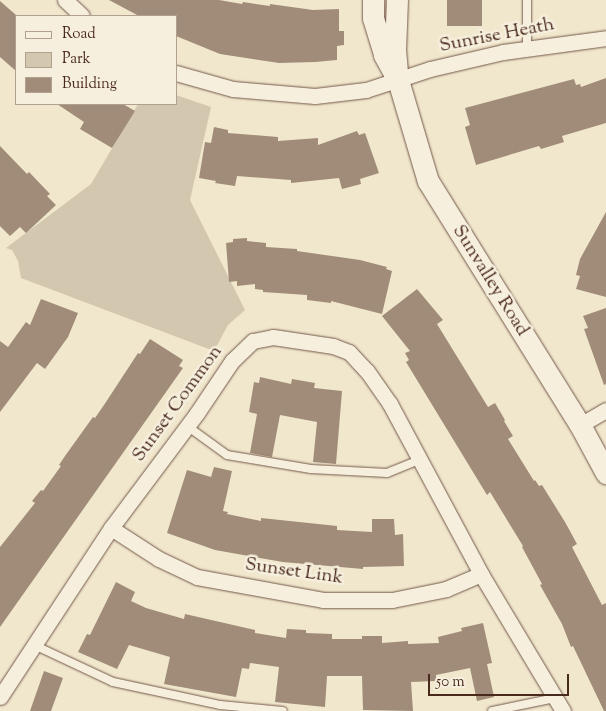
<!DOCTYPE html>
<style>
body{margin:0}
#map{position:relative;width:606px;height:711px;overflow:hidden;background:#f1e7cd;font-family:"Sorts Mill Goudy",serif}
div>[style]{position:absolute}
.green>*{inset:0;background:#d4c7af}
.building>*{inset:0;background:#a08c78;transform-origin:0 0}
.roads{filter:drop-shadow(0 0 1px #735848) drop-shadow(0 0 1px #735848)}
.lane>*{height:8px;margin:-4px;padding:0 4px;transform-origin:4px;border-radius:4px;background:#f6efde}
.street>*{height:15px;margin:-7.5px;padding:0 7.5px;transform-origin:7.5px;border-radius:7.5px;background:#f6efde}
.secondary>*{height:21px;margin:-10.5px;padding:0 10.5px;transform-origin:10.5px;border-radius:10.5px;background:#f6efde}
span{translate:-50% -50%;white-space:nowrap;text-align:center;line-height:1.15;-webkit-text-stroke:5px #f6efde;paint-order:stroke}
.street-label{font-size:19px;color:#49291b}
.legend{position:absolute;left:15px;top:15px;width:162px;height:90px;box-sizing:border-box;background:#f6efde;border:1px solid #b1a090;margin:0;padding:6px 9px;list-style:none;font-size:15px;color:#49291b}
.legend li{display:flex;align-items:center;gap:10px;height:25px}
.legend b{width:25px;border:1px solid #b1a090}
.scale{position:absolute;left:428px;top:674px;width:141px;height:22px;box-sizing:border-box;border:2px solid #49291b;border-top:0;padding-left:6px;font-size:15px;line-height:18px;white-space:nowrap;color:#49291b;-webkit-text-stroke:4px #f6efde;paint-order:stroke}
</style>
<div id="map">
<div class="green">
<div style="clip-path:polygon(176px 95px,211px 107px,190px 200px,245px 310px,228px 325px,214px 351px,21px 278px,18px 261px,12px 250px,6px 248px,91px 184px,138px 104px,176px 104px)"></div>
</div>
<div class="building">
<div style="clip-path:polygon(109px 0,219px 0,242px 4px,243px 2px,270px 6px,270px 4px,313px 10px,339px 9px,339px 31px,344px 31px,344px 45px,337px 46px,337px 60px,315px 62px,279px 63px,220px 54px,176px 36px,176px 16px,139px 16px)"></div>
<div style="left:447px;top:0;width:35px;height:26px"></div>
<div style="clip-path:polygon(0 1px,16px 15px,16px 71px,0 57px)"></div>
<div style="clip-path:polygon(606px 78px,606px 123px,562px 136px,564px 142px,541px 149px,539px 146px,476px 165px,465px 127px,470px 125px,465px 108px,574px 79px,576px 85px,580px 84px,581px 87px)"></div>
<div style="clip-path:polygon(57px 104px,123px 104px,135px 111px,112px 148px,80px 129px,84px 122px)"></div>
<div style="clip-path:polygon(214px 127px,228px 130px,228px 133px,278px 137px,278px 141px,318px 138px,318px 145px,357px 131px,359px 135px,365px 133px,379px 173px,360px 179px,361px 184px,342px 189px,339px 178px,291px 183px,291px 180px,237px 176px,235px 186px,215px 183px,216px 181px,199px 178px,205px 142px,211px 143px)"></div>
<div style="clip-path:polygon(0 146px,27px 174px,29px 172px,50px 194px,47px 196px,56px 205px,26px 233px,20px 227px,10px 236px,0 226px)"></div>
<div style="clip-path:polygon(606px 212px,606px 297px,576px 289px,580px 276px,576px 275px,580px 259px)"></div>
<div style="clip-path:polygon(247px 238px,247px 241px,266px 243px,266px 247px,297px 249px,297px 251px,360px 260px,387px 267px,386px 269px,392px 271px,382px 314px,331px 301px,331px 303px,307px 300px,307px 295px,263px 292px,263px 290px,255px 289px,255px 284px,237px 286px,237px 281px,229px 282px,226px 243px,233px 242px,233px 239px)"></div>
<div style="clip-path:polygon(417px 289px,443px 320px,437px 324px,488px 407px,495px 403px,505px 420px,504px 421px,513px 436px,508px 439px,534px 481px,535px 480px,539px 486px,542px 485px,565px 522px,577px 544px,572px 547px,602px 605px,606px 603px,606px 711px,604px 711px,573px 646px,571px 647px,562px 624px,540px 585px,542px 584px,522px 547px,523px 546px,490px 492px,487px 495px,406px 362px,409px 360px,405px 353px,410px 351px,382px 316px)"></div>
<div style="clip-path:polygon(41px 299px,78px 313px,68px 337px,45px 369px,37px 363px,0 412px,0 341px,8px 347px,26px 322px,30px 325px)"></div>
<div style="clip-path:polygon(606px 308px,606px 384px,604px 385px,584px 329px,588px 328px,583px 316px)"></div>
<div style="clip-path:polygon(150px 339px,183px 360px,179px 366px,183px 368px,0 627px,0 547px,35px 503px,32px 501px,41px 490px,43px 491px,61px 466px,59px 465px,65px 456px,93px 417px,95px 418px,104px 405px,138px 353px,140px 354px)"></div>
<div style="clip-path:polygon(260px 377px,291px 384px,292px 379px,315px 383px,314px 388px,342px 391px,336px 464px,313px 462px,317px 422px,280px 415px,272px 457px,250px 453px,257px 414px,249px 412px,254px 382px,259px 383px)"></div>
<div style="clip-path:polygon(214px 467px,232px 471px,223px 511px,228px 512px,227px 514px,261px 521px,261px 518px,337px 526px,337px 530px,372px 532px,372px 519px,394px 519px,395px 535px,403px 534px,404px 566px,363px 567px,363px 569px,283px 562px,215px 550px,167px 533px,187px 470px,211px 477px)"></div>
<div style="clip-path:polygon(116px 582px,135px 592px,131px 601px,146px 608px,184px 619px,185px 614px,255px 630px,255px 633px,286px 638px,287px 629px,306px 630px,306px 633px,332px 634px,332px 639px,362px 639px,362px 636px,382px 636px,382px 643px,408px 641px,408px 644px,439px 643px,438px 637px,462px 631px,461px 628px,483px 623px,492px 663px,487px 664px,494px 697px,477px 701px,470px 668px,436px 675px,436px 681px,411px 682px,413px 711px,363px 710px,362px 676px,327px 676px,325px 707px,275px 702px,279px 667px,250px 663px,249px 669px,242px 668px,236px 697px,164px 684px,170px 657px,129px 645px,117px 669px,78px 652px,87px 634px,90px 635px)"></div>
<div style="clip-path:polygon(44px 671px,63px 678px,51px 711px,30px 711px)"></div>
</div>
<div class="roads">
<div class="lane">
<div style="left:527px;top:0;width:48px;rotate:90deg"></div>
<div style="left:187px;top:426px;width:49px;rotate:35.9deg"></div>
<div style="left:227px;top:455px;width:85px;rotate:9.5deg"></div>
<div style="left:311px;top:469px;width:76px;rotate:3deg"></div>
<div style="left:387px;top:473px;width:35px;rotate:-22deg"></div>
<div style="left:34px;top:645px;width:87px;rotate:25.1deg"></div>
<div style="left:113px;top:682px;width:109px;rotate:12.1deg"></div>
<div style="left:220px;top:705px;width:63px;rotate:5.4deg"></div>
<div style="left:492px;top:711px;width:64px;rotate:-11.7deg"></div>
</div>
<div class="street">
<div style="left:65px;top:0;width:23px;rotate:43deg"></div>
<div style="left:176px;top:73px;width:59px;rotate:15.7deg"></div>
<div style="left:233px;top:89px;width:82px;rotate:4.9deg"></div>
<div style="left:315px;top:96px;width:51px;rotate:-6.7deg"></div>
<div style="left:366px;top:90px;width:67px;rotate:-18.2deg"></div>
<div style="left:430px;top:69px;width:75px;rotate:-13.1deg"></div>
<div style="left:503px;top:52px;width:104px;rotate:-7.7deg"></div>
<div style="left:580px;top:425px;width:30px;rotate:-30deg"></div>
<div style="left:111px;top:528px;width:57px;rotate:32.9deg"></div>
<div style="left:159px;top:559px;width:42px;rotate:25.3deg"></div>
<div style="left:197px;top:577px;width:128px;rotate:10.3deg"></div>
<div style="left:323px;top:600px;width:69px"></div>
<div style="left:392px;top:600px;width:55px;rotate:-11.5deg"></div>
<div style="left:446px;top:589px;width:38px;rotate:-23deg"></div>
<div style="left:0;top:697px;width:202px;rotate:-56.7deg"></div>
<div style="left:111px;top:528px;width:144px;rotate:-53.2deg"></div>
<div style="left:197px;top:413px;width:63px;rotate:-56.1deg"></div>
<div style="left:232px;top:361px;width:29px;rotate:-44deg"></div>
<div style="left:253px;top:341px;width:20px;rotate:-11deg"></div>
<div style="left:273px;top:337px;width:61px;rotate:8.5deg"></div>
<div style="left:333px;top:346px;width:17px;rotate:21deg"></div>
<div style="left:349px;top:352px;width:26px;rotate:47deg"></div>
<div style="left:367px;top:371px;width:40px;rotate:55.1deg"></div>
<div style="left:390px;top:404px;width:193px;rotate:61.8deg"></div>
<div style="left:481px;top:574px;width:160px;rotate:59.1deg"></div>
</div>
<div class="secondary">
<div style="left:373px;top:0;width:18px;rotate:90deg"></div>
<div style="left:373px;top:18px;width:39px;rotate:73deg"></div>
<div style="left:384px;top:55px;width:29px;rotate:61deg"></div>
<div style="left:398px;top:80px;width:105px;rotate:73.5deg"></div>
<div style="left:428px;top:181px;width:287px;rotate:58.1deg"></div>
<div style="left:580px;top:425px;width:55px;rotate:61.6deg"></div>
<div style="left:397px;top:72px;width:21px;rotate:-95deg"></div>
<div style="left:395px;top:51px;width:51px;rotate:-87.8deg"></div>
</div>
</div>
<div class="street-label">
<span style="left:497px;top:36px;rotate:-11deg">Sunrise Heath</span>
<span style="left:490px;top:281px;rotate:58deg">Sunvalley Road</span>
<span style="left:178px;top:404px;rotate:-54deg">Sunset Common</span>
<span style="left:294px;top:572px;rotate:8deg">Sunset Link</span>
</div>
<ul class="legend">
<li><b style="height:6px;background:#f6efde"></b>Road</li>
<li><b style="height:14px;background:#d4c7af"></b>Park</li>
<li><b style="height:14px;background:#a08c78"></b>Building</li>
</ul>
<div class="scale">50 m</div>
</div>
